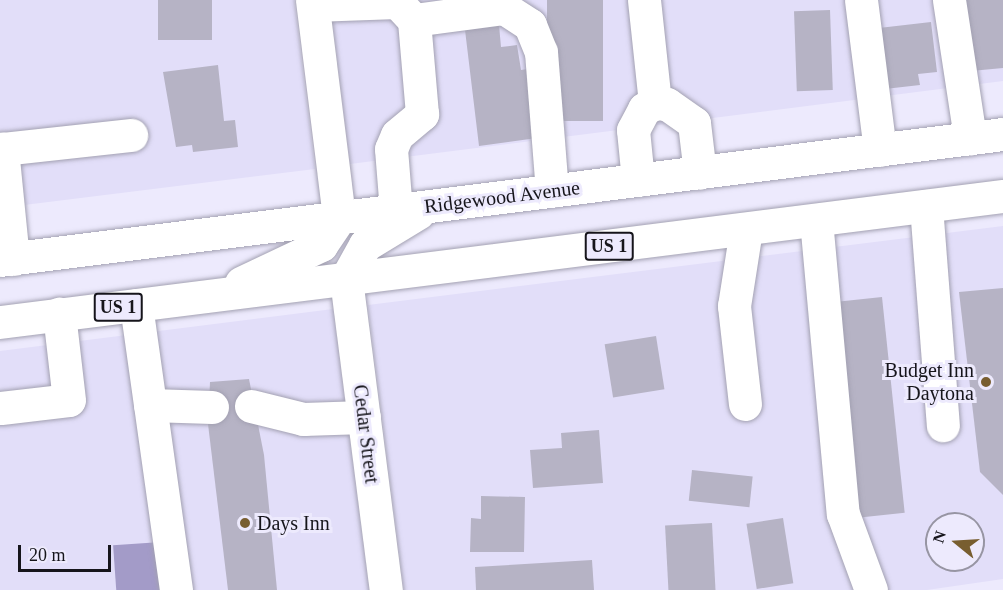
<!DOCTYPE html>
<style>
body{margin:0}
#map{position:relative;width:1003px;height:590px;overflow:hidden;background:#edeafd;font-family:Georgia,serif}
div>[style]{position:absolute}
.built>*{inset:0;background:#e2def9}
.water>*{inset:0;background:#a39bc8;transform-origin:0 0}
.building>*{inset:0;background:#b6b3c5;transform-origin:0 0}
.roads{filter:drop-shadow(0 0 2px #a3a1b2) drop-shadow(0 0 2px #a3a1b2)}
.minor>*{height:33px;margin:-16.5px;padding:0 16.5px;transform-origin:16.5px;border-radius:16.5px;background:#fff}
.major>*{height:33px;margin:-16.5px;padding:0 16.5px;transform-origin:16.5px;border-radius:16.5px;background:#fff}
.dots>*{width:16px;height:16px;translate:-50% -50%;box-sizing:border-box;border:3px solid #edeafd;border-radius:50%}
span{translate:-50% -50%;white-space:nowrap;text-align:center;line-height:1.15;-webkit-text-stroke:6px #edeafd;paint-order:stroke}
.shield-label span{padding:2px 4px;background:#edeafd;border:2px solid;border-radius:4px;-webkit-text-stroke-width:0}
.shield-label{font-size:18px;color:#16151b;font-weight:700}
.street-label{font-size:20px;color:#16151b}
.poi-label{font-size:20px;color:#16151b}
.right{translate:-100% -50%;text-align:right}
.left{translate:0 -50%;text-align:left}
.north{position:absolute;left:925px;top:512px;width:60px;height:60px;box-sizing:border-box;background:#edeafd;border:2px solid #9795a3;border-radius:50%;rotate:288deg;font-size:16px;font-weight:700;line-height:24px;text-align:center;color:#16151b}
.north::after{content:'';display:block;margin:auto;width:21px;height:27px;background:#785e30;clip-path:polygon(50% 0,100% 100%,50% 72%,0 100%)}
.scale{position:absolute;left:18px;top:545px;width:93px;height:27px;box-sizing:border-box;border:3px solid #16151b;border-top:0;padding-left:8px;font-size:18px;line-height:21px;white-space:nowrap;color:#16151b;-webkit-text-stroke:4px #edeafd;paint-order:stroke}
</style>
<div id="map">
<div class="built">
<div style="clip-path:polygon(0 0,294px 0,315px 169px,0 208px)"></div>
<div style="clip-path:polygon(330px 0,1003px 0,1003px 81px,350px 164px)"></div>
<div style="clip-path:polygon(evenodd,1003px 226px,1003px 579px,927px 590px,404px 590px,368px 305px,1003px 226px,937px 524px,973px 524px,973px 560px,937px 560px,937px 524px)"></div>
<div style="clip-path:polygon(333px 309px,369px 590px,0 590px,0 351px)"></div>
</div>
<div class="water">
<div style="left:161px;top:542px;width:48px;height:48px;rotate:86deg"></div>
</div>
<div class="building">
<div style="left:158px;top:0;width:54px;height:40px"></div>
<div style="left:547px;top:0;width:56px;height:121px"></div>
<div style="clip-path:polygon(964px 0,1003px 0,1003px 68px,971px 71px)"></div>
<div style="left:830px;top:10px;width:80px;height:36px;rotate:88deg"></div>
<div style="clip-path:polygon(931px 22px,937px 72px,918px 74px,920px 85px,876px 90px,879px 28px)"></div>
<div style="clip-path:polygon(499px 25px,501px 47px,517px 45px,521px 70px,528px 69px,537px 138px,479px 146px,465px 30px)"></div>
<div style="clip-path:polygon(218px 65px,224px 121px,235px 120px,238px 147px,193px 152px,192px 145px,176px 147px,163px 72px)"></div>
<div style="clip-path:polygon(1003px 288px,1003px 495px,980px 472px,959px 292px)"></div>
<div style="left:882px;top:297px;width:217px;height:52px;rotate:84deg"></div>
<div style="left:656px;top:336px;width:54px;height:52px;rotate:81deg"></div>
<div style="clip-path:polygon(249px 379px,264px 455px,277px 590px,228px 590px,208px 424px,210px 382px)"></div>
<div style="clip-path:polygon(599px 430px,603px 483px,533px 488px,530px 450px,562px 448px,561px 433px)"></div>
<div style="left:692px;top:470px;width:61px;height:31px;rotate:6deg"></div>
<div style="clip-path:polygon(481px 496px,525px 497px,524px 552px,470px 552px,471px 518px,481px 519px)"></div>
<div style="left:783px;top:518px;width:66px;height:37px;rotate:81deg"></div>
<div style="left:712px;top:523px;width:67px;height:47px;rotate:87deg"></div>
<div style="clip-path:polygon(592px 560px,594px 590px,476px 590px,475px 567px)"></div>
</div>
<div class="roads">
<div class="minor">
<div style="left:312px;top:0;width:220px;rotate:82.9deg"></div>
<div style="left:644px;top:0;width:104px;rotate:83.9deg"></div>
<div style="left:655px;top:103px;width:12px;rotate:5deg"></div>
<div style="left:667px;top:104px;width:33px;rotate:35deg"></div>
<div style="left:694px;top:123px;width:50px;rotate:83.2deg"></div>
<div style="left:861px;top:0;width:151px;rotate:82.8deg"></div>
<div style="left:949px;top:0;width:140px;rotate:81.3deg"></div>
<div style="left:313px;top:5px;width:84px;rotate:-2deg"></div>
<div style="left:397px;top:2px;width:25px;rotate:47deg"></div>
<div style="left:638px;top:180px;width:50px;rotate:-95.7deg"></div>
<div style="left:633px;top:130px;width:24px;rotate:-62deg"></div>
<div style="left:644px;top:109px;width:13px;rotate:-29deg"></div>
<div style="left:926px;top:206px;width:220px;rotate:85.6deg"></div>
<div style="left:396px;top:211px;width:62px;rotate:-94.6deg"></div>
<div style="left:391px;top:149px;width:15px;rotate:-67deg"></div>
<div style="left:397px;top:135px;width:33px;rotate:-40deg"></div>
<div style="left:422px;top:114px;width:94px;rotate:-94.9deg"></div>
<div style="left:414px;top:20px;width:91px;rotate:-7.6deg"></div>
<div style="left:504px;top:8px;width:31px;rotate:33deg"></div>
<div style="left:530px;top:25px;width:29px;rotate:68deg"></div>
<div style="left:541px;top:52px;width:139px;rotate:85.5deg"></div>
<div style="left:816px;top:220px;width:295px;rotate:84.8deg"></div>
<div style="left:843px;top:514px;width:81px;rotate:69.8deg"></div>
<div style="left:13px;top:259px;width:111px;rotate:-95.7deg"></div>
<div style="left:2px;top:149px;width:130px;rotate:-6.2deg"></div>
<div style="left:346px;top:279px;width:314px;rotate:82.7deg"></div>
<div style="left:136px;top:305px;width:288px;rotate:82deg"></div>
<div style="left:745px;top:404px;width:99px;rotate:-96.4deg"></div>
<div style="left:734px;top:306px;width:78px;rotate:-81.1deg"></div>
<div style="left:150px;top:405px;width:62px;rotate:1.8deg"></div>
<div style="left:251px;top:406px;width:54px;rotate:14deg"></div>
<div style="left:303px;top:419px;width:61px;rotate:-1.9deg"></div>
<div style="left:1px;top:408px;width:68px;rotate:-6.7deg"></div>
<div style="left:69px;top:400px;width:87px;rotate:-96.6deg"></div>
</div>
<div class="major">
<div style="left:0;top:260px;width:1011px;rotate:-7.16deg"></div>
<div style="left:346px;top:279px;width:39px;rotate:-61deg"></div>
<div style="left:365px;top:245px;width:62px;rotate:-31.1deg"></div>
<div style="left:241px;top:283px;width:89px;rotate:-25.4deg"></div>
<div style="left:321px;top:245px;width:32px;rotate:-56deg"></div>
<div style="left:0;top:322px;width:1011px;rotate:-7.16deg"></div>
</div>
</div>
<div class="dots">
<div style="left:986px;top:382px;background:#785e30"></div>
<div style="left:245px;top:523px;background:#785e30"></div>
</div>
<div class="shield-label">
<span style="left:609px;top:246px">US 1</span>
<span style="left:118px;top:307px">US 1</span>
</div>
<div class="street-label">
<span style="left:502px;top:197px;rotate:-7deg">Ridgewood Avenue</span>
<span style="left:366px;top:434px;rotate:83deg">Cedar Street</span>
</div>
<div class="poi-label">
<span class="right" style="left:974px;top:382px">Budget Inn<br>Daytona</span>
<span class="left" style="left:257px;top:523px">Days Inn</span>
</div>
<div class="north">N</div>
<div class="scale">20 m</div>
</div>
